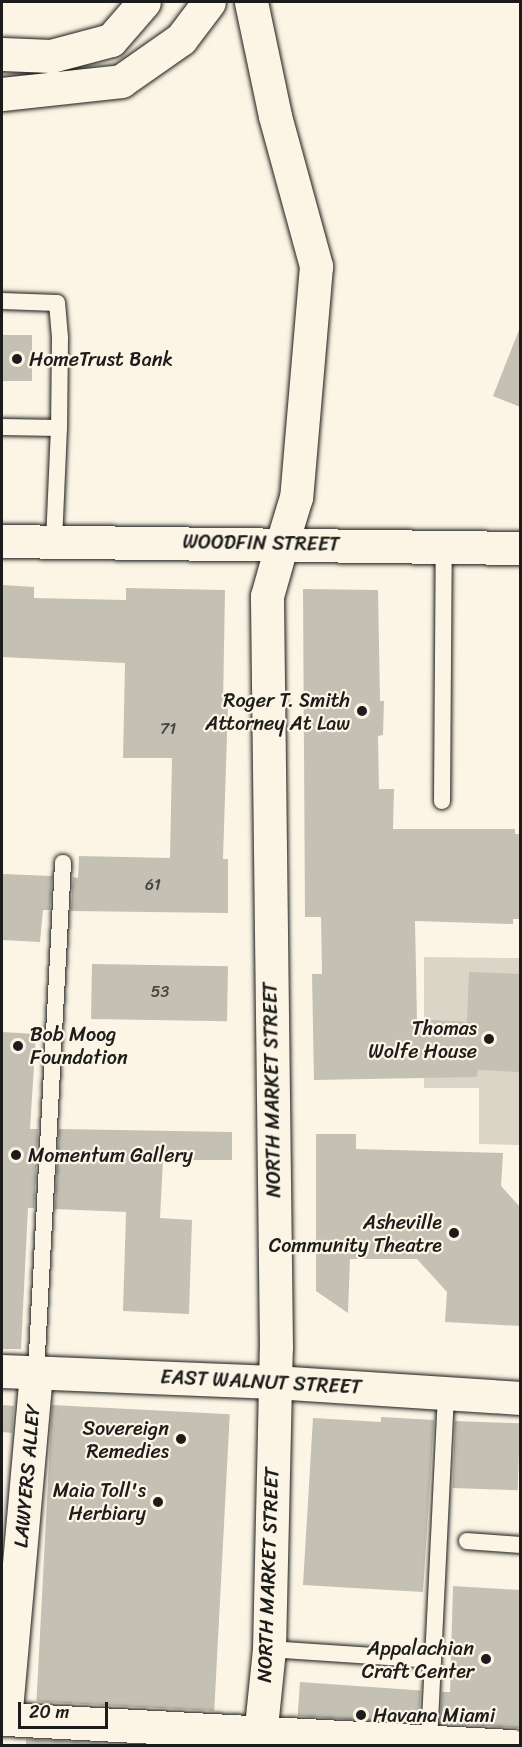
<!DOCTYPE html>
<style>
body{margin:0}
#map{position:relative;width:522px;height:1747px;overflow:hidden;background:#fcf5e5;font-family:Sriracha,sans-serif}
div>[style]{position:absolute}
.green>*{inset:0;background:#dbd5c8}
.building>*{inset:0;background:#c4c0b3;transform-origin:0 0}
.roads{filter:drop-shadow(0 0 2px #1c1c1c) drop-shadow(0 0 2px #1c1c1c)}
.lane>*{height:16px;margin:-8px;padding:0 8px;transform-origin:8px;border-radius:8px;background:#fcf5e5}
.street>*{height:33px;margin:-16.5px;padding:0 16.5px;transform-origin:16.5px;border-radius:16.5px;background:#fcf5e5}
.secondary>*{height:33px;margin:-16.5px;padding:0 16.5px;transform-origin:16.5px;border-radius:16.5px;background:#fcf5e5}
.highway>*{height:33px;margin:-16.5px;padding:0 16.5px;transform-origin:16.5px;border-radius:16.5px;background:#fcf5e5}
.dots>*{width:16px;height:16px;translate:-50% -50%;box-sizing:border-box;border:3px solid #fcf5e5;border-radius:50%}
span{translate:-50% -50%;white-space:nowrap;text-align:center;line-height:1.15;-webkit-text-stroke:4.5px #fcf5e5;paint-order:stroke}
.number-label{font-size:16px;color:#464542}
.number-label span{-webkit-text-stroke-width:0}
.poi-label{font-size:20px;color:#1c1c1c}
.left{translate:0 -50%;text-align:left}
.right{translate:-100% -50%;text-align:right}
.street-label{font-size:20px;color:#1c1c1c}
.frame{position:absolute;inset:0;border:3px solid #1c1c1c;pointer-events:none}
.scale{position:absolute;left:18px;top:1702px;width:90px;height:27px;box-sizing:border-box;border:3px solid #1c1c1c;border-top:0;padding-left:8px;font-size:18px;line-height:21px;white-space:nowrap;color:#1c1c1c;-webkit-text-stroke:4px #fcf5e5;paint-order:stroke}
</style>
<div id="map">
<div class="green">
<div style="clip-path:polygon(424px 957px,520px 958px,520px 1145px,479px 1144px,479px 1088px,424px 1088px)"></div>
</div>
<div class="building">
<div style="clip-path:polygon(519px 330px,520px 330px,520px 407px,493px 396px)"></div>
<div style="left:2px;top:335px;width:30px;height:46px"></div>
<div style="clip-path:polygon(2px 585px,34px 587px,34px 598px,126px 600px,126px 588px,225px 590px,223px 704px,228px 704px,223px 859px,228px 859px,228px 913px,71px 911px,73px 877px,78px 878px,79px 856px,170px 858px,172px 758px,123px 758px,125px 663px,2px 657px)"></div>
<div style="clip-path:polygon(303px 589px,378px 590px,380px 701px,384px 701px,383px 735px,378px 736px,379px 789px,394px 789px,393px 829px,515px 829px,515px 834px,520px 834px,520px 919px,513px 919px,513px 924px,415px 921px,417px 1019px,467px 1022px,469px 972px,520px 974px,520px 1072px,478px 1070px,477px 1077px,314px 1080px,312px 974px,322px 974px,321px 917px,305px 917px)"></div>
<div style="clip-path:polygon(2px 874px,52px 876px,50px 910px,43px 910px,40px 942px,2px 940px)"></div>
<div style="left:92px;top:964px;width:136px;height:55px;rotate:1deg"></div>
<div style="clip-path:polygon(2px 1032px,36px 1034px,30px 1129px,38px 1129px,34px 1208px,28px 1208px,21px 1349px,2px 1349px)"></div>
<div style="clip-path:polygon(59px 1129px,232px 1132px,232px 1160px,163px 1160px,160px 1218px,192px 1220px,189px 1314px,123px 1311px,126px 1212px,55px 1209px)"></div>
<div style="clip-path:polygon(316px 1134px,356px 1134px,356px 1149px,503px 1153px,501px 1186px,520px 1207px,520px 1326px,445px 1322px,447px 1292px,417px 1259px,350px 1259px,348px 1313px,316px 1291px)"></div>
<div style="clip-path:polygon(2px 1405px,14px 1406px,12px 1433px,2px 1432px)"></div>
<div style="left:52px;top:1405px;width:178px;height:297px;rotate:3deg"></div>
<div style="clip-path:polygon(381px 1417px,434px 1420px,423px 1592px,303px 1585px,313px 1418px,381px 1422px)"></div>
<div style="left:455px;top:1421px;width:65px;height:67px;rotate:2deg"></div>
<div style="clip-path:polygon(453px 1586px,520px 1590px,520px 1728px,440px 1723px,442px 1692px,450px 1692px)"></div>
<div style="left:300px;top:1682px;width:121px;height:34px;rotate:4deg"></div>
<div style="clip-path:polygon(26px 1739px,150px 1746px,26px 1746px)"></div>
</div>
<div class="roads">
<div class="lane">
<div style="left:2px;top:301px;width:55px;rotate:2.1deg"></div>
<div style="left:57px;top:303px;width:35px;rotate:85deg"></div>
<div style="left:60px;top:338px;width:90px;rotate:90.6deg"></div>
<div style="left:59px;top:428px;width:57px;rotate:-179deg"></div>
<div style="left:54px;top:542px;width:114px;rotate:-87.5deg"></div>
<div style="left:442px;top:801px;width:257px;rotate:-89.6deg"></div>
<div style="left:36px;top:1373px;width:511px;rotate:-86.97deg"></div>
<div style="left:467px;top:1541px;width:53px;rotate:4.3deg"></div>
<div style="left:269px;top:1649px;width:164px;rotate:3.8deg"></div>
<div style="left:429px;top:1742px;width:350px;rotate:-87.2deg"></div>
</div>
<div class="street">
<div style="left:2px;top:1371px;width:272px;rotate:2.3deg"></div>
<div style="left:274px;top:1382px;width:247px;rotate:3.7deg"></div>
<div style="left:36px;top:1373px;width:347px;rotate:95.1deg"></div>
<div style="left:5px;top:1719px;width:508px;rotate:3.05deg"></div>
<div style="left:259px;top:1746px;width:98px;rotate:-84.1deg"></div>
<div style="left:269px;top:1649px;width:302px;rotate:-88.7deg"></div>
<div style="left:276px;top:1347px;width:751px;rotate:-90.69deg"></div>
<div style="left:267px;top:596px;width:55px;rotate:-74.2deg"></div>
</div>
<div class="secondary">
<div style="left:2px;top:541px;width:518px;rotate:0.77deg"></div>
</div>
<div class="highway">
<div style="left:251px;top:2px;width:116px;rotate:78.1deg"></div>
<div style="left:275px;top:116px;width:156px;rotate:74.7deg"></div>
<div style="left:316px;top:266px;width:232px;rotate:94.9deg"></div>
<div style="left:296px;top:497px;width:48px;rotate:106.9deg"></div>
<div style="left:2px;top:54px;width:49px;rotate:2.3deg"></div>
<div style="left:51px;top:56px;width:62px;rotate:-14.9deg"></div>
<div style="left:111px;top:40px;width:50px;rotate:-49deg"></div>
<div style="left:2px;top:94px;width:120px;rotate:-6.2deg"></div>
<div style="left:121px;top:81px;width:73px;rotate:-35deg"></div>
<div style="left:181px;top:39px;width:46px;rotate:-52.9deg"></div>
</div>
</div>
<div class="dots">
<div style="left:17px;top:359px;background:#1c1c1c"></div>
<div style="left:362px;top:711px;background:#1c1c1c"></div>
<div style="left:489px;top:1039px;background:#1c1c1c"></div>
<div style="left:18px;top:1046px;background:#1c1c1c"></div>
<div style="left:16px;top:1155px;background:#1c1c1c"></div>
<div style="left:454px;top:1233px;background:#1c1c1c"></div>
<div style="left:181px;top:1439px;background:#1c1c1c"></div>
<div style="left:158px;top:1502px;background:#1c1c1c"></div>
<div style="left:486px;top:1659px;background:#1c1c1c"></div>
<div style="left:361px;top:1715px;background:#1c1c1c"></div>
</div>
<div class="number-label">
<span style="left:168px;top:729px">71</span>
<span style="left:153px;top:885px">61</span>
<span style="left:160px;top:992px">53</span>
</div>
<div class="poi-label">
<span class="left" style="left:29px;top:359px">HomeTrust Bank</span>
<span class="right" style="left:350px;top:712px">Roger T. Smith<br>Attorney At Law</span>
<span class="right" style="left:477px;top:1040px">Thomas<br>Wolfe House</span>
<span class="left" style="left:30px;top:1046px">Bob Moog<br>Foundation</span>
<span class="left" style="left:28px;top:1155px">Momentum Gallery</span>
<span class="right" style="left:442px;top:1234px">Asheville<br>Community Theatre</span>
<span class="right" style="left:169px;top:1440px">Sovereign<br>Remedies</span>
<span class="right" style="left:146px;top:1502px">Maia Toll's<br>Herbiary</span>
<span class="right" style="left:474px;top:1660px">Appalachian<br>Craft Center</span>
<span class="left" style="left:373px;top:1715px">Havana Miami</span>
</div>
<div class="street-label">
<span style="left:261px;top:543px;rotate:1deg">WOODFIN STREET</span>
<span style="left:272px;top:1090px;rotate:-91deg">NORTH MARKET STREET</span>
<span style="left:261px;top:1382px;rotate:3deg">EAST WALNUT STREET</span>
<span style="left:27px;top:1476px;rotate:-85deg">LAWYERS ALLEY</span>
<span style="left:268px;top:1575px;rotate:-88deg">NORTH MARKET STREET</span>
</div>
<div class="frame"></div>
<div class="scale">20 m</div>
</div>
